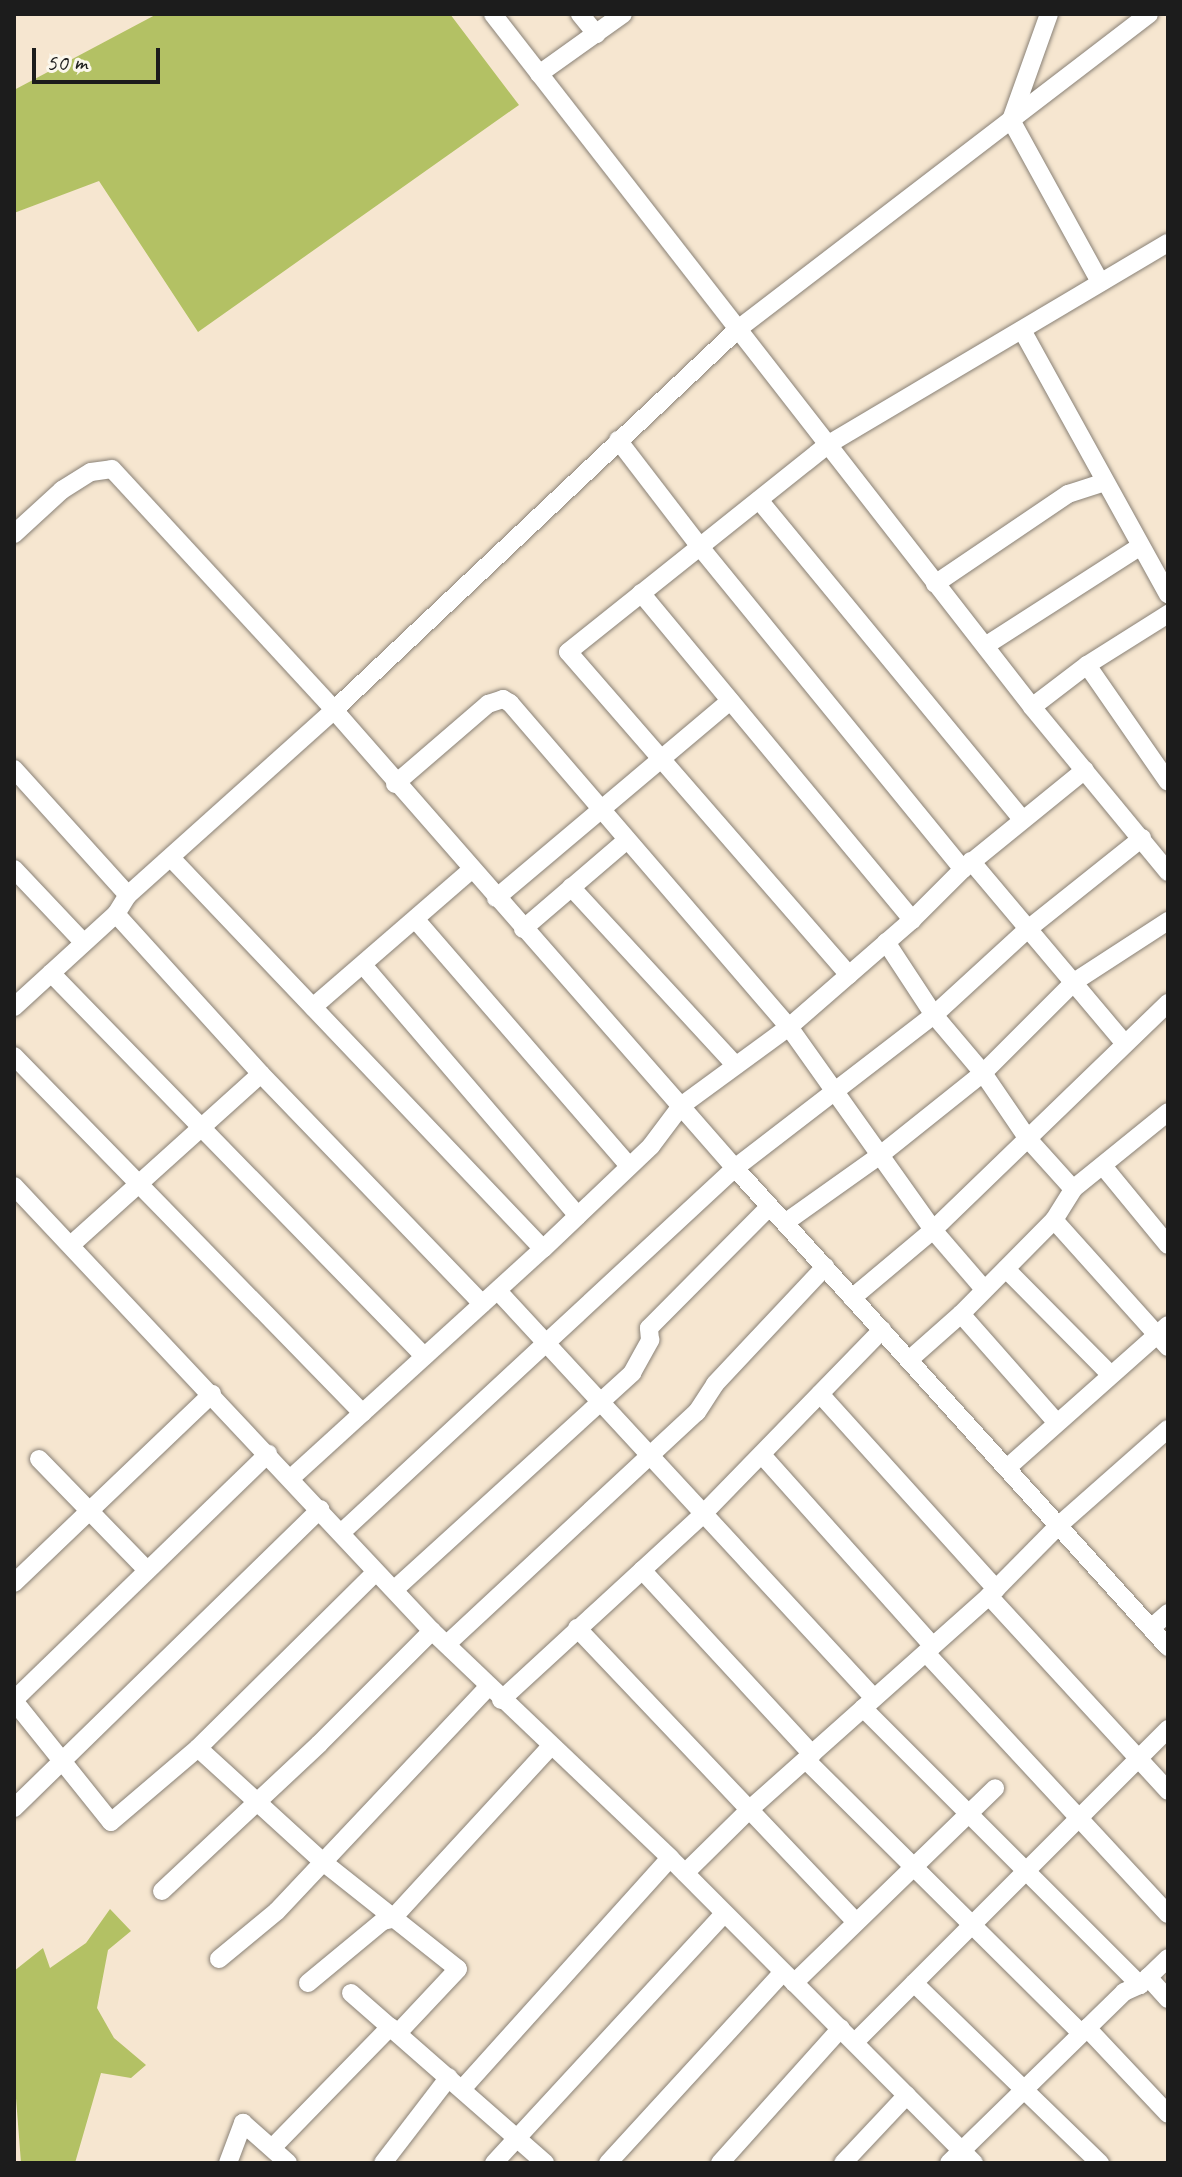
<!DOCTYPE html>
<style>
body{margin:0}
#map{position:relative;width:1182px;height:2177px;overflow:hidden;background:#f6e6d0;font-family:Caveat,sans-serif}
div>[style]{position:absolute}
.green>*{inset:0;background:#b3c164}
.roads{filter:drop-shadow(0 0 2px #898176) drop-shadow(0 0 2px #898176)}
.minor>*{height:18px;margin:-9px;padding:0 9px;transform-origin:9px;border-radius:9px;background:#fff}
span{translate:-50% -50%;white-space:nowrap;text-align:center;line-height:1.15;-webkit-text-stroke:6px #fbf7ec;paint-order:stroke}
.frame{position:absolute;inset:0;border:16px solid #1c1c1c;pointer-events:none}
.scale{position:absolute;left:32px;top:48px;width:128px;height:36px;box-sizing:border-box;border:4px solid #1c1c1c;border-top:0;padding-left:10px;font-size:24px;line-height:28px;white-space:nowrap;color:#1c1c1c;-webkit-text-stroke:6px #fbf7ec;paint-order:stroke}
</style>
<div id="map">
<div class="green">
<div style="clip-path:polygon(157px 14px,450px 14px,519px 105px,198px 332px,99px 181px,14px 213px,14px 90px)"></div>
<div style="clip-path:polygon(110px 1909px,131px 1931px,108px 1950px,97px 2008px,114px 2038px,146px 2065px,131px 2078px,101px 2073px,75px 2163px,21px 2163px,14px 2072px,14px 1971px,43px 1948px,50px 1968px,86px 1943px)"></div>
</div>
<div class="roads">
<div class="minor">
<div style="left:580px;top:14px;width:26px;rotate:51deg"></div>
<div style="left:1049px;top:14px;width:113px;rotate:109.7deg"></div>
<div style="left:1011px;top:120px;width:185px;rotate:61.2deg"></div>
<div style="left:1149px;top:14px;width:518px;rotate:142.53deg"></div>
<div style="left:738px;top:329px;width:479px;rotate:52.1deg"></div>
<div style="left:1032px;top:707px;width:214px;rotate:50.5deg"></div>
<div style="left:539px;top:74px;width:103px;rotate:-35.5deg"></div>
<div style="left:1022px;top:330px;width:302px;rotate:61.1deg"></div>
<div style="left:618px;top:440px;width:135px;rotate:52.5deg"></div>
<div style="left:700px;top:547px;width:416px;rotate:50.8deg"></div>
<div style="left:759px;top:500px;width:412px;rotate:50.5deg"></div>
<div style="left:14px;top:534px;width:65px;rotate:-42.5deg"></div>
<div style="left:62px;top:490px;width:34px;rotate:-32deg"></div>
<div style="left:91px;top:472px;width:21px;rotate:-8deg"></div>
<div style="left:112px;top:469px;width:328px;rotate:47.3deg"></div>
<div style="left:334px;top:710px;width:609px;rotate:48.8deg"></div>
<div style="left:735px;top:1168px;width:646px;rotate:47.89deg"></div>
<div style="left:935px;top:584px;width:161px;rotate:-34.1deg"></div>
<div style="left:1068px;top:494px;width:39px;rotate:-18deg"></div>
<div style="left:641px;top:593px;width:425px;rotate:50.3deg"></div>
<div style="left:985px;top:646px;width:183px;rotate:-32.7deg"></div>
<div style="left:1087px;top:665px;width:142px;rotate:55.3deg"></div>
<div style="left:1032px;top:707px;width:69px;rotate:-37.4deg"></div>
<div style="left:1087px;top:665px;width:96px;rotate:-32.2deg"></div>
<div style="left:14px;top:769px;width:170px;rotate:47.9deg"></div>
<div style="left:395px;top:784px;width:123px;rotate:-40.7deg"></div>
<div style="left:488px;top:704px;width:16px;rotate:-18deg"></div>
<div style="left:503px;top:699px;width:8px;rotate:30deg"></div>
<div style="left:510px;top:703px;width:428px;rotate:49.3deg"></div>
<div style="left:789px;top:1027px;width:249px;rotate:54.6deg"></div>
<div style="left:933px;top:1230px;width:78px;rotate:49.2deg"></div>
<div style="left:172px;top:859px;width:538px;rotate:46.43deg"></div>
<div style="left:971px;top:861px;width:238px;rotate:49.9deg"></div>
<div style="left:14px;top:869px;width:100px;rotate:46.6deg"></div>
<div style="left:571px;top:887px;width:242px;rotate:47.3deg"></div>
<div style="left:496px;top:898px;width:306px;rotate:-40.1deg"></div>
<div style="left:116px;top:914px;width:216px;rotate:47.8deg"></div>
<div style="left:261px;top:1074px;width:319px;rotate:46.1deg"></div>
<div style="left:416px;top:920px;width:325px;rotate:49.1deg"></div>
<div style="left:523px;top:929px;width:137px;rotate:-40.6deg"></div>
<div style="left:886px;top:942px;width:87px;rotate:56.7deg"></div>
<div style="left:934px;top:1015px;width:76px;rotate:49.8deg"></div>
<div style="left:983px;top:1073px;width:80px;rotate:55.7deg"></div>
<div style="left:1028px;top:1139px;width:67px;rotate:48deg"></div>
<div style="left:363px;top:965px;width:330px;rotate:49.4deg"></div>
<div style="left:51px;top:973px;width:535px;rotate:45.76deg"></div>
<div style="left:849px;top:975px;width:428px;rotate:-131deg"></div>
<div style="left:568px;top:652px;width:334px;rotate:-38.6deg"></div>
<div style="left:829px;top:444px;width:394px;rotate:-30.7deg"></div>
<div style="left:14px;top:1007px;width:138px;rotate:-42.4deg"></div>
<div style="left:116px;top:914px;width:22px;rotate:-58deg"></div>
<div style="left:128px;top:895px;width:277px;rotate:-41.9deg"></div>
<div style="left:334px;top:710px;width:555px;rotate:-43.32deg"></div>
<div style="left:738px;top:329px;width:399px;rotate:-127.9deg"></div>
<div style="left:313px;top:1007px;width:209px;rotate:-40.9deg"></div>
<div style="left:14px;top:1056px;width:499px;rotate:45.7deg"></div>
<div style="left:1103px;top:1166px;width:102px;rotate:50.6deg"></div>
<div style="left:14px;top:1186px;width:611px;rotate:46.79deg"></div>
<div style="left:432px;top:1631px;width:329px;rotate:43.6deg"></div>
<div style="left:670px;top:1858px;width:431px;rotate:45.1deg"></div>
<div style="left:1054px;top:1220px;width:171px;rotate:48.1deg"></div>
<div style="left:786px;top:1222px;width:114px;rotate:-35.4deg"></div>
<div style="left:879px;top:1156px;width:133px;rotate:-38.6deg"></div>
<div style="left:983px;top:1073px;width:129px;rotate:-45deg"></div>
<div style="left:1074px;top:982px;width:112px;rotate:-33deg"></div>
<div style="left:72px;top:1244px;width:254px;rotate:-42deg"></div>
<div style="left:1006px;top:1269px;width:149px;rotate:45.3deg"></div>
<div style="left:498px;top:1291px;width:554px;rotate:47.27deg"></div>
<div style="left:852px;top:1298px;width:106px;rotate:-40deg"></div>
<div style="left:933px;top:1230px;width:327px;rotate:-44deg"></div>
<div style="left:961px;top:1314px;width:145px;rotate:48.6deg"></div>
<div style="left:909px;top:1360px;width:69px;rotate:-41.5deg"></div>
<div style="left:961px;top:1314px;width:132px;rotate:-45.3deg"></div>
<div style="left:1054px;top:1220px;width:36px;rotate:-58deg"></div>
<div style="left:1073px;top:1189px;width:122px;rotate:-39deg"></div>
<div style="left:820px;top:1394px;width:263px;rotate:47.9deg"></div>
<div style="left:762px;top:1455px;width:256px;rotate:48.2deg"></div>
<div style="left:39px;top:1459px;width:153px;rotate:45.8deg"></div>
<div style="left:1007px;top:1468px;width:215px;rotate:-41.6deg"></div>
<div style="left:291px;top:1478px;width:341px;rotate:-42.3deg"></div>
<div style="left:543px;top:1249px;width:149px;rotate:-43.6deg"></div>
<div style="left:651px;top:1146px;width:50px;rotate:-53.1deg"></div>
<div style="left:681px;top:1106px;width:134px;rotate:-36.2deg"></div>
<div style="left:789px;top:1027px;width:163px;rotate:-41deg"></div>
<div style="left:912px;top:920px;width:72px;rotate:-45deg"></div>
<div style="left:963px;top:869px;width:157px;rotate:-39.1deg"></div>
<div style="left:342px;top:1532px;width:536px;rotate:-42.81deg"></div>
<div style="left:735px;top:1168px;width:251px;rotate:-37.6deg"></div>
<div style="left:934px;top:1015px;width:127px;rotate:-42.5deg"></div>
<div style="left:1028px;top:929px;width:146px;rotate:-38.6deg"></div>
<div style="left:642px;top:1570px;width:251px;rotate:47.3deg"></div>
<div style="left:14px;top:1583px;width:274px;rotate:-43.7deg"></div>
<div style="left:395px;top:1589px;width:321px;rotate:-42.3deg"></div>
<div style="left:632px;top:1373px;width:38px;rotate:-61deg"></div>
<div style="left:650px;top:1340px;width:12px;rotate:-95deg"></div>
<div style="left:649px;top:1328px;width:170px;rotate:-45.2deg"></div>
<div style="left:989px;top:1596px;width:265px;rotate:47.4deg"></div>
<div style="left:577px;top:1628px;width:405px;rotate:46.5deg"></div>
<div style="left:1151px;top:1628px;width:23px;rotate:-41deg"></div>
<div style="left:447px;top:1644px;width:341px;rotate:-42.9deg"></div>
<div style="left:697px;top:1412px;width:33px;rotate:-57deg"></div>
<div style="left:715px;top:1384px;width:161px;rotate:-46.8deg"></div>
<div style="left:926px;top:1653px;width:356px;rotate:47.2deg"></div>
<div style="left:14px;top:1700px;width:354px;rotate:-44.1deg"></div>
<div style="left:501px;top:1700px;width:275px;rotate:-42.6deg"></div>
<div style="left:703px;top:1514px;width:257px;rotate:-45.8deg"></div>
<div style="left:14px;top:1701px;width:155px;rotate:51.3deg"></div>
<div style="left:111px;top:1822px;width:114px;rotate:-40.4deg"></div>
<div style="left:198px;top:1748px;width:250px;rotate:-44.7deg"></div>
<div style="left:863px;top:1708px;width:392px;rotate:45deg"></div>
<div style="left:198px;top:1748px;width:169px;rotate:42.4deg"></div>
<div style="left:323px;top:1862px;width:172px;rotate:38.4deg"></div>
<div style="left:458px;top:1969px;width:88px;rotate:133.2deg"></div>
<div style="left:806px;top:1760px;width:387px;rotate:44.8deg"></div>
<div style="left:14px;top:1808px;width:428px;rotate:-44.3deg"></div>
<div style="left:685px;top:1873px;width:91px;rotate:-44.6deg"></div>
<div style="left:750px;top:1809px;width:320px;rotate:-41.7deg"></div>
<div style="left:989px;top:1596px;width:98px;rotate:-45.4deg"></div>
<div style="left:1058px;top:1526px;width:147px;rotate:-41.4deg"></div>
<div style="left:162px;top:1891px;width:215px;rotate:-43.1deg"></div>
<div style="left:319px;top:1744px;width:160px;rotate:-45deg"></div>
<div style="left:219px;top:1959px;width:75px;rotate:-39.6deg"></div>
<div style="left:277px;top:1911px;width:309px;rotate:-46.7deg"></div>
<div style="left:1148px;top:1977px;width:30px;rotate:48deg"></div>
<div style="left:308px;top:1983px;width:97px;rotate:-39.6deg"></div>
<div style="left:383px;top:1921px;width:9px;rotate:-13deg"></div>
<div style="left:392px;top:1919px;width:235px;rotate:-47.4deg"></div>
<div style="left:794px;top:1983px;width:280px;rotate:-44.1deg"></div>
<div style="left:914px;top:1983px;width:259px;rotate:44.1deg"></div>
<div style="left:351px;top:1993px;width:258px;rotate:41.2deg"></div>
<div style="left:1087px;top:2028px;width:118px;rotate:46.7deg"></div>
<div style="left:855px;top:2042px;width:443px;rotate:-45deg"></div>
<div style="left:463px;top:2088px;width:309px;rotate:-48deg"></div>
<div style="left:273px;top:2147px;width:168px;rotate:-45.7deg"></div>
<div style="left:228px;top:2163px;width:43px;rotate:-69.4deg"></div>
<div style="left:243px;top:2123px;width:60px;rotate:41.6deg"></div>
<div style="left:383px;top:2163px;width:108px;rotate:-52.5deg"></div>
<div style="left:494px;top:2163px;width:339px;rotate:-47.3deg"></div>
<div style="left:608px;top:2163px;width:259px;rotate:-47.5deg"></div>
<div style="left:720px;top:2163px;width:181px;rotate:-48.1deg"></div>
<div style="left:843px;top:2163px;width:93px;rotate:-46.7deg"></div>
<div style="left:949px;top:2163px;width:245px;rotate:-44.3deg"></div>
<div style="left:1124px;top:1992px;width:17px;rotate:-24deg"></div>
<div style="left:1140px;top:1985px;width:39px;rotate:-44deg"></div>
</div>
</div>
<div class="frame"></div>
<div class="scale">50 m</div>
</div>
